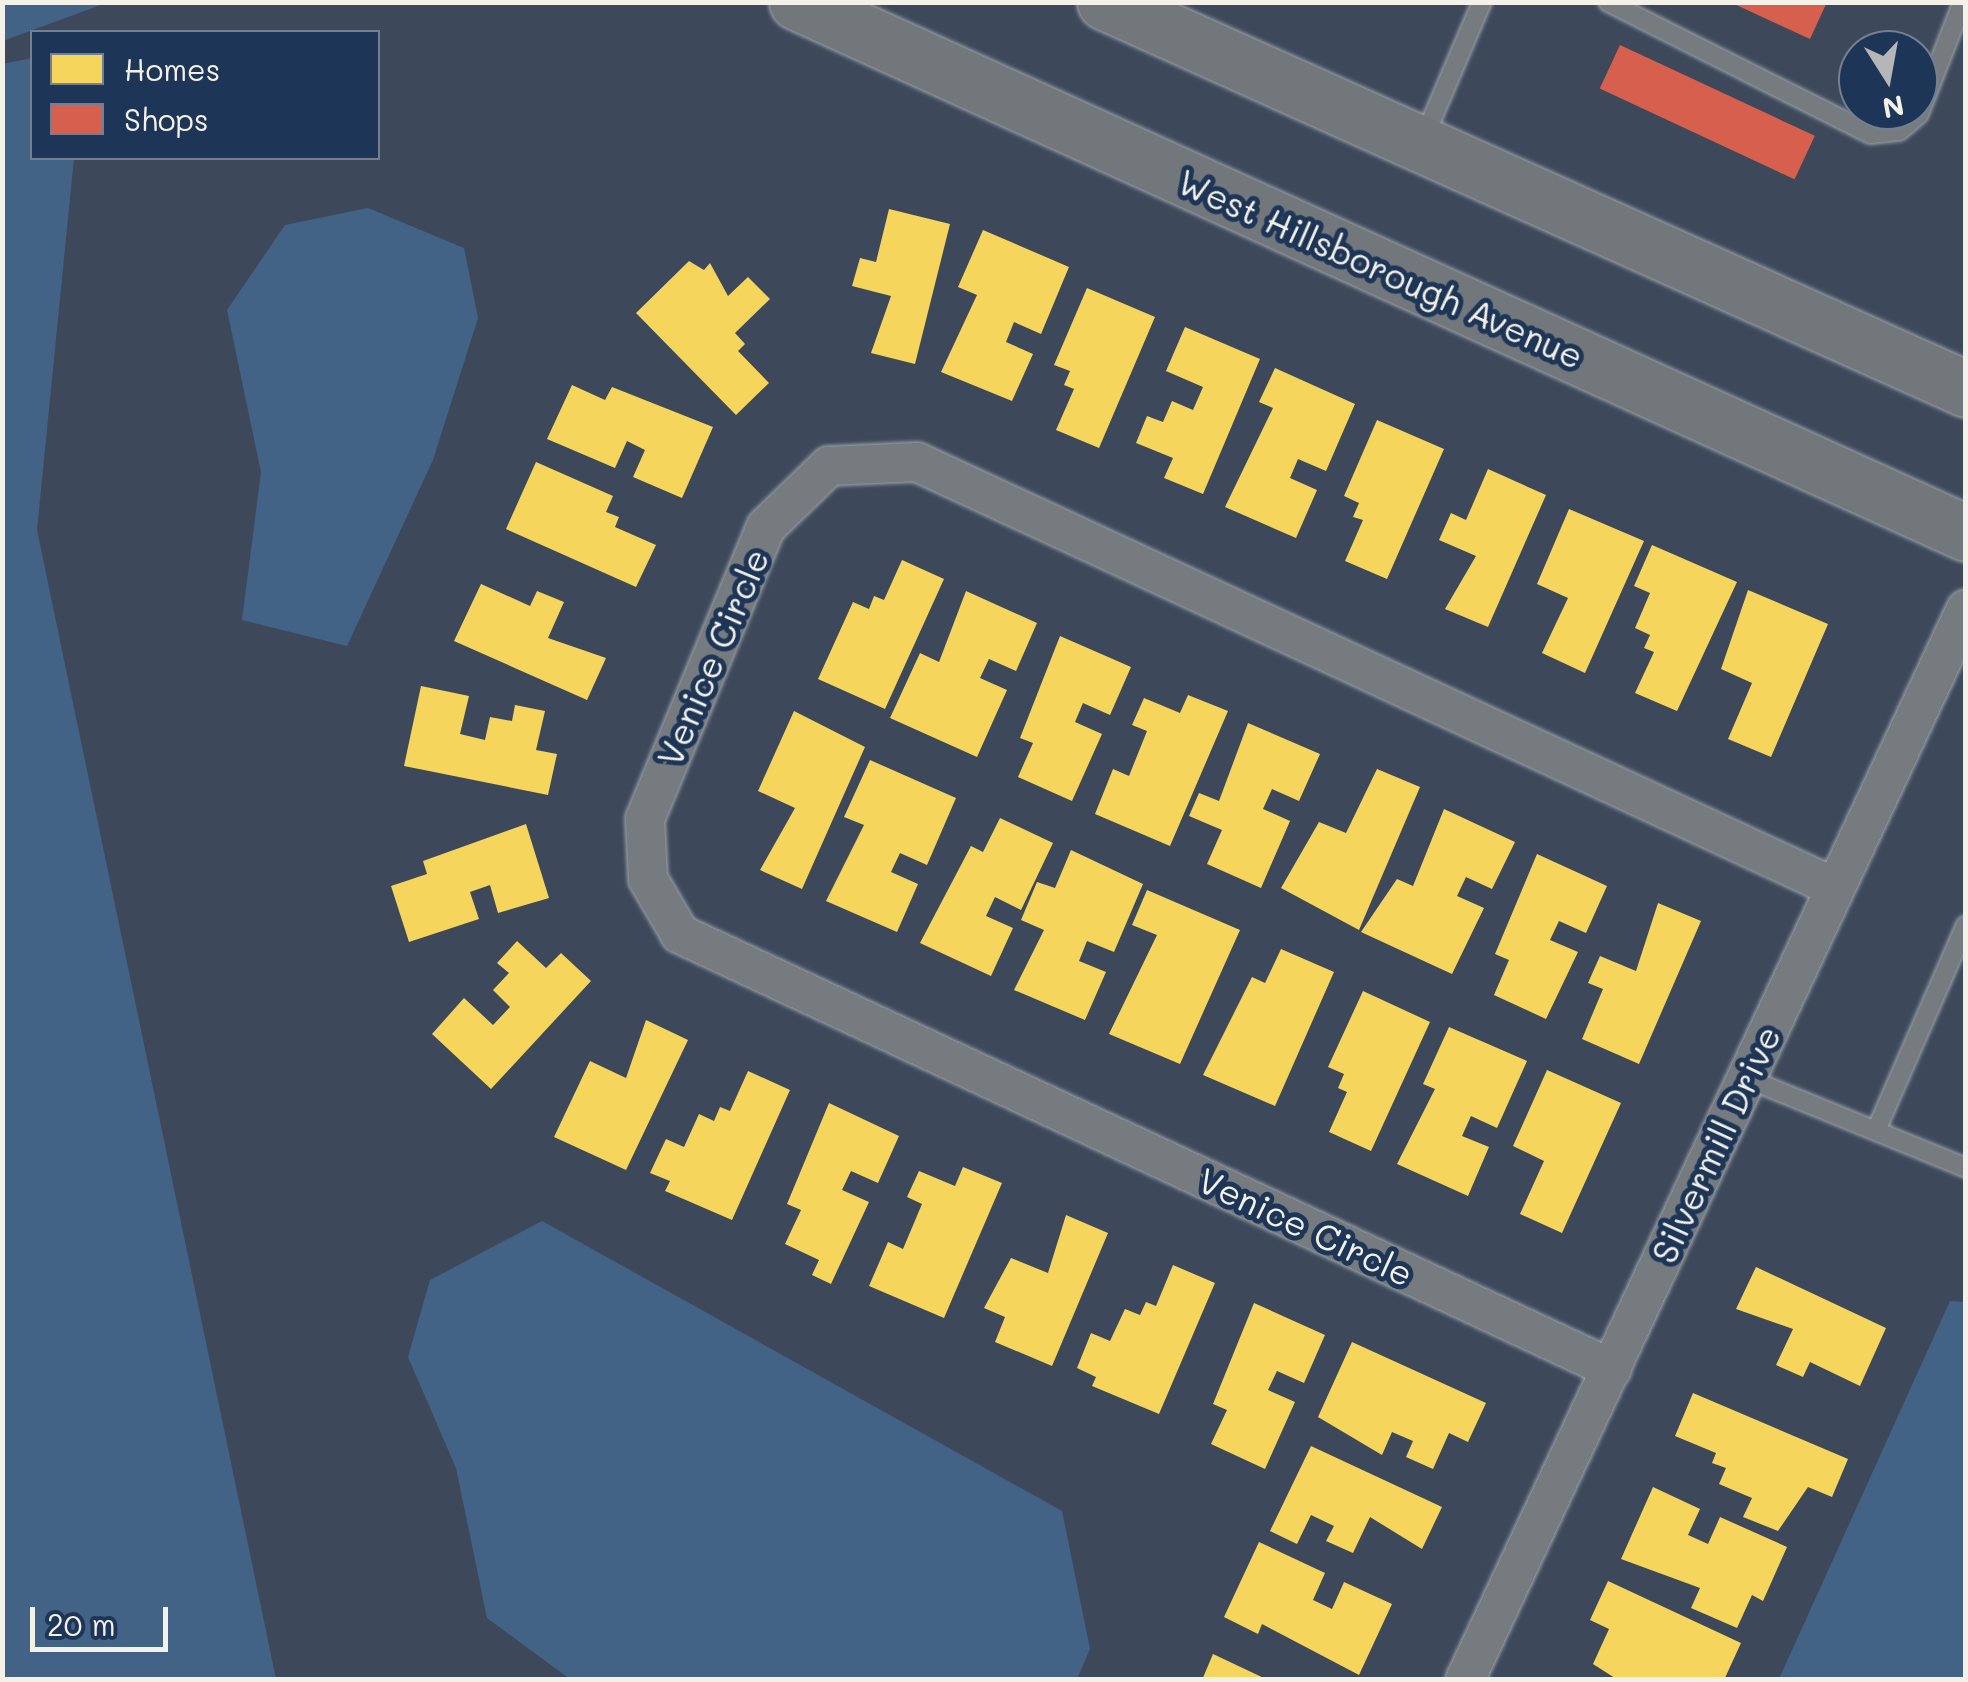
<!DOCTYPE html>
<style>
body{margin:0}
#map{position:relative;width:1968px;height:1682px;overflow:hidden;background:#3d495b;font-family:Mali,sans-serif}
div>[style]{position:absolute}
.water>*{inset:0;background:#426386}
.homes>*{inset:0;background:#f6d55c}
.shops>*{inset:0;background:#d6604d;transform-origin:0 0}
.roads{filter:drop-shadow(0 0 2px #9fa4ab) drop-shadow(0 0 2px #9fa4ab)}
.lane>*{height:18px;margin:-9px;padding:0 9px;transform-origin:9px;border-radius:9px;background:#767b7f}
.street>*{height:38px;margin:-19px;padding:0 19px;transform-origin:19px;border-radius:19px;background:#767b7f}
.primary>*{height:55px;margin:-27.5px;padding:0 27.5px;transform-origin:27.5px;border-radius:27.5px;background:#72777b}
span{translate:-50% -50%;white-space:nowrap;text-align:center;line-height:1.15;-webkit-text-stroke:10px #1d3557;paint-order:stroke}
.street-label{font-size:35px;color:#f4f1e8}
.frame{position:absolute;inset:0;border:5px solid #f4f1e8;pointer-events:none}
.legend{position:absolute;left:30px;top:30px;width:350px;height:130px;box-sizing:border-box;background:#1d3557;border:2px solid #738091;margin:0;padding:12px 18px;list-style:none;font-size:30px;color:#f4f1e8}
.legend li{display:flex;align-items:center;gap:20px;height:50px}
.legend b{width:50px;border:2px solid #738091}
.north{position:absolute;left:1838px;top:30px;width:100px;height:100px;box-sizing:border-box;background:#1d3557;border:2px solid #738091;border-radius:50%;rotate:169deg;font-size:28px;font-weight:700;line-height:40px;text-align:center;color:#f4f1e8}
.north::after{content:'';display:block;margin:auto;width:35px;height:45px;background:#b4b6b7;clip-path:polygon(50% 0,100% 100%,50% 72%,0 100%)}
.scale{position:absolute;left:30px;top:1607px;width:138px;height:45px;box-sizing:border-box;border:5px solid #f4f1e8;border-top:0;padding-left:12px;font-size:30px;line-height:35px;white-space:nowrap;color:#f4f1e8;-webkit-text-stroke:8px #1d3557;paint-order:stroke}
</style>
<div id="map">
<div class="water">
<div style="clip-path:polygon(2px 3px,3px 2px,106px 3px,3px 41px)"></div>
<div style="clip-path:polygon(32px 58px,32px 158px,74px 158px,37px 530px,276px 1679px,3px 1679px,2px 64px)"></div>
<div style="clip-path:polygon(368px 208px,464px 248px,478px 318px,433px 460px,347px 646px,242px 620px,261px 472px,227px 310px,285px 225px)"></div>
<div style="clip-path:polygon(542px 1221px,1062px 1511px,1090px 1649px,1077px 1679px,570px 1679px,487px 1618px,456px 1468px,408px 1357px,430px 1280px)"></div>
<div style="clip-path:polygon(1950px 1301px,1966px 1302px,1965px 1679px,1779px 1679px)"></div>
</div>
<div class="homes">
<div style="clip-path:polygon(889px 209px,950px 224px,915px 364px,871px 353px,891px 296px,852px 286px,860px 258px,876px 262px)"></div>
<div style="clip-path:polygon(983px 230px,1069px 267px,1041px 334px,1014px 322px,1006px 342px,1033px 354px,1012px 401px,941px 372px,977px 295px,958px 287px)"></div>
<div style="clip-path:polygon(689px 261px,704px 270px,710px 263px,728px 296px,748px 277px,770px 299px,735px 333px,745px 344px,738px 351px,769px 383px,736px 415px,636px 313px)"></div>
<div style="clip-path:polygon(1087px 288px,1155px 317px,1099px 448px,1056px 430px,1074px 389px,1064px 385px,1070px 371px,1054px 365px)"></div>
<div style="clip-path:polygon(1185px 327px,1260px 359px,1203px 494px,1164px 478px,1173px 458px,1136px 443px,1147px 416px,1163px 422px,1172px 401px,1193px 410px,1203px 387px,1166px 371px)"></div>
<div style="clip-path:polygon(1275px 368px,1355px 404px,1326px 471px,1298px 459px,1290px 478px,1317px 490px,1296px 538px,1225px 507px,1273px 408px,1259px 402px)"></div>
<div style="clip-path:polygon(572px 385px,605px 400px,612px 387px,713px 427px,682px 498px,633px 477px,645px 450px,627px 441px,615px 468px,547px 439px)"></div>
<div style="clip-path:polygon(1377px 420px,1444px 449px,1387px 579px,1345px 561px,1363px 520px,1353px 517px,1359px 503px,1344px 496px)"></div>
<div style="clip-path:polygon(536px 462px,613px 496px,606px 512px,619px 517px,615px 527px,656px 545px,636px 587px,506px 529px)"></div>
<div style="clip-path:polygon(1488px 469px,1546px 495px,1488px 627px,1445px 609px,1476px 556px,1439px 540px,1451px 513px,1466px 520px)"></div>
<div style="clip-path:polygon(1569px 509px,1644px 541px,1585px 673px,1542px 653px,1568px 598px,1537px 584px)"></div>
<div style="clip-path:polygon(1652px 545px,1737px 582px,1677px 711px,1635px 693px,1654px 652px,1644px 648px,1650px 635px,1635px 628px,1650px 593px,1634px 586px)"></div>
<div style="clip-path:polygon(902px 560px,944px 579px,885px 709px,818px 679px,853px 602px,869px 609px,874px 596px,884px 600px)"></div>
<div style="clip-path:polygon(481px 584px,530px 606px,537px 591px,564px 602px,548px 638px,606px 658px,587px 700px,454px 641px)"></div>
<div style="clip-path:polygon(1748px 590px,1828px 624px,1771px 757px,1728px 739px,1752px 683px,1721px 669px)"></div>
<div style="clip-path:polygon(966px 591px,1037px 623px,1016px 671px,989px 659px,980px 678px,1007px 690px,977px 757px,890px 718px,920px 653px,939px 662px)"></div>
<div style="clip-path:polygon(1060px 636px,1131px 667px,1110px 715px,1083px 703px,1075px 722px,1102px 734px,1072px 801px,1018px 777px,1033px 743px,1020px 738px)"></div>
<div style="clip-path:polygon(421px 686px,469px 696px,460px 734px,485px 740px,490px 717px,512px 721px,515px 705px,545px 711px,536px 750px,557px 754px,548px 795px,404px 766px)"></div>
<div style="clip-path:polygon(1188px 695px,1228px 711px,1170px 846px,1095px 814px,1113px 769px,1129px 776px,1147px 731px,1132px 725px,1144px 698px,1180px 713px)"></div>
<div style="clip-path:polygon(794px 711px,865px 747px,802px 889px,760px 870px,795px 808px,758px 791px)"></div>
<div style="clip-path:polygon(1248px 723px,1320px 754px,1299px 801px,1272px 789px,1263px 809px,1290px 821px,1261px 888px,1207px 864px,1222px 830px,1189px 816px,1199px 793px,1219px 801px)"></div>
<div style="clip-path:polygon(870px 760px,956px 798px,927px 865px,900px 853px,891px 872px,918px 884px,897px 932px,826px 901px,864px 825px,844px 817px)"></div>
<div style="clip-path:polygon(1377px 769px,1420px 787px,1359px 930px,1281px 888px,1319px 822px,1346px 833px)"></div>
<div style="clip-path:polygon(1444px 809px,1515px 842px,1492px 889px,1466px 877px,1457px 896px,1484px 908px,1452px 974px,1361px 932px,1397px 879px,1413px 886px)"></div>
<div style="clip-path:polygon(1000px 818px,1053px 843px,1021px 910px,995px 897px,986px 916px,1013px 928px,991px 976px,920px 943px,971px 846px,983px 852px)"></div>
<div style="clip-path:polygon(526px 824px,549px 898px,498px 913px,490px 885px,470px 892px,479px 919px,409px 942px,391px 886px,427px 874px,423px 861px)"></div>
<div style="clip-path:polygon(1071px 850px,1143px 884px,1114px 952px,1087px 941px,1079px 961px,1106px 972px,1085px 1020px,1014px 990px,1044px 930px,1021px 920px,1037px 882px,1055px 888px)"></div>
<div style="clip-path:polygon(1537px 854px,1607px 886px,1586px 933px,1559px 921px,1550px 940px,1578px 952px,1546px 1019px,1494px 995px,1509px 960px,1495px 954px)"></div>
<div style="clip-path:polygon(1147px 890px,1240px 930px,1180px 1064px,1109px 1034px,1157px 935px,1132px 925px)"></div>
<div style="clip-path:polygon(1658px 903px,1701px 921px,1639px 1064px,1582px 1039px,1603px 989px,1588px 983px,1600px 956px,1636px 971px)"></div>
<div style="clip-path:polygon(517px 941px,546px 968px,561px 953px,591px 981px,491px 1089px,432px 1034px,464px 998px,493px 1025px,510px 1007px,493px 990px,509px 973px,497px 963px)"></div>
<div style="clip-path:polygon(1281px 949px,1334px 972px,1275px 1106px,1203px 1075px,1252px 977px,1265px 983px)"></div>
<div style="clip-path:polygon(1363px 991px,1430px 1022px,1371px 1151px,1329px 1132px,1347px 1092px,1338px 1088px,1344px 1074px,1328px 1067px)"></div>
<div style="clip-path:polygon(646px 1020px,688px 1040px,626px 1170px,554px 1137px,590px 1061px,626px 1078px)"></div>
<div style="clip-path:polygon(1449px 1027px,1527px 1061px,1497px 1128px,1471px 1116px,1462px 1136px,1489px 1147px,1468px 1196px,1397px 1164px,1435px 1089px,1423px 1084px)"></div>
<div style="clip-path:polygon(1547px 1070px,1621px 1103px,1562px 1233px,1520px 1214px,1544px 1161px,1513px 1146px)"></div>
<div style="clip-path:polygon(748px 1071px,790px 1090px,732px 1220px,665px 1191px,670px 1181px,650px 1173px,666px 1139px,684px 1147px,699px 1114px,714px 1121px,720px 1107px,730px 1111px)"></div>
<div style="clip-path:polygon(829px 1103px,899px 1136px,878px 1183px,851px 1171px,842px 1190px,869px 1202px,831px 1284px,812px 1275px,819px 1260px,785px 1244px,801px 1210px,787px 1204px)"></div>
<div style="clip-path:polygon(963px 1167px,1002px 1183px,944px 1318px,869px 1286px,888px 1242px,903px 1249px,922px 1204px,907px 1197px,919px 1171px,955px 1186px)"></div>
<div style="clip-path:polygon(1066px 1215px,1108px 1233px,1052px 1366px,995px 1342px,1005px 1317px,984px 1308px,1011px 1258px,1048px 1273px)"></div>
<div style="clip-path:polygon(1173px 1265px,1215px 1283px,1159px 1414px,1092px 1386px,1096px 1377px,1077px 1368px,1091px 1333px,1110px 1341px,1125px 1309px,1140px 1315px,1146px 1302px,1156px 1306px)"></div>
<div style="clip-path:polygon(1756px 1267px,1886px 1328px,1860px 1386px,1810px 1362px,1803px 1377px,1776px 1365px,1793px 1329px,1736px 1309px)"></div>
<div style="clip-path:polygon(1254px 1303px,1325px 1335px,1304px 1383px,1277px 1371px,1268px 1390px,1295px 1402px,1265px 1469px,1211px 1444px,1227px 1410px,1213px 1404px)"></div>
<div style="clip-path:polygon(1352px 1342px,1486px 1403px,1468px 1442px,1449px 1433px,1433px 1469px,1406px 1457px,1413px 1441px,1392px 1432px,1382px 1455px,1318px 1417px)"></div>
<div style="clip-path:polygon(1693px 1393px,1848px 1459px,1832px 1497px,1808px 1487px,1778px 1531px,1743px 1517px,1752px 1498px,1719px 1484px,1726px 1468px,1712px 1463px,1716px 1453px,1675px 1436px)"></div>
<div style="clip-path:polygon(1311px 1446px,1442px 1507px,1422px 1549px,1370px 1517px,1353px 1553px,1326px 1541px,1334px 1526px,1311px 1515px,1297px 1544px,1270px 1531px)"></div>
<div style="clip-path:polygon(1653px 1487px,1700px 1509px,1688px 1535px,1708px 1544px,1720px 1517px,1787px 1547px,1763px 1601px,1752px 1595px,1737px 1628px,1691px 1608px,1700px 1588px,1621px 1559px)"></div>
<div style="clip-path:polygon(1259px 1542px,1325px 1573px,1313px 1600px,1332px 1609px,1344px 1582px,1392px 1604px,1359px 1675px,1262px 1624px,1258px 1634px,1224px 1617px)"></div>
<div style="clip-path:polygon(1608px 1581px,1741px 1643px,1724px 1680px,1618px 1680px,1593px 1664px,1609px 1629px,1590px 1620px)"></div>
<div style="clip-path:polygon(1213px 1654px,1268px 1680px,1202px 1680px)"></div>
</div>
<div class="shops">
<div style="clip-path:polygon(1730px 2px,1827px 2px,1810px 39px)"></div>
<div style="left:1620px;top:45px;width:215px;height:48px;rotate:25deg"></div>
</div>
<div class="roads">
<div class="lane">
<div style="left:1608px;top:2px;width:294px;rotate:26.7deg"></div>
<div style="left:1871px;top:134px;width:28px;rotate:-6deg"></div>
<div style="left:1899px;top:131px;width:26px;rotate:-40deg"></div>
<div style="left:1919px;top:114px;width:120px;rotate:-68.6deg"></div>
<div style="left:1423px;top:140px;width:150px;rotate:-66.9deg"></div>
<div style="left:1746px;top:1078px;width:238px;rotate:22.2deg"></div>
<div style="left:1878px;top:1126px;width:219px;rotate:-66.4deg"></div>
</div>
<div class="street">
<div style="left:1612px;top:1369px;width:1029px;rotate:-154.98deg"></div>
<div style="left:680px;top:934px;width:64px;rotate:-120.2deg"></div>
<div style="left:648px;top:879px;width:60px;rotate:-92.9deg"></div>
<div style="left:645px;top:819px;width:316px;rotate:-67.5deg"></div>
<div style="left:766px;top:527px;width:88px;rotate:-44.1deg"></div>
<div style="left:829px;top:466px;width:88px;rotate:-2.6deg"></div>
<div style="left:917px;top:462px;width:1011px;rotate:24.87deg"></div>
<div style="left:1465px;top:1680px;width:1182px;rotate:-64.93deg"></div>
</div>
<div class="primary">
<div style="left:797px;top:2px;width:1284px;rotate:24.43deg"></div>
<div style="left:1105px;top:2px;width:944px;rotate:24.2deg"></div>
</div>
</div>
<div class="street-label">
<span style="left:1381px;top:268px;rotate:24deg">West Hillsborough Avenue</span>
<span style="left:712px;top:657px;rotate:-67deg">Venice Circle</span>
<span style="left:1715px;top:1144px;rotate:-65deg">Silvermill Drive</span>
<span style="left:1306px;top:1226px;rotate:25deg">Venice Circle</span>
</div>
<div class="frame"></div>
<ul class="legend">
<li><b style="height:28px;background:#f6d55c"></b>Homes</li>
<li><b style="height:28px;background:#d6604d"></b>Shops</li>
</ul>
<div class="north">N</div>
<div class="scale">20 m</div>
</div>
